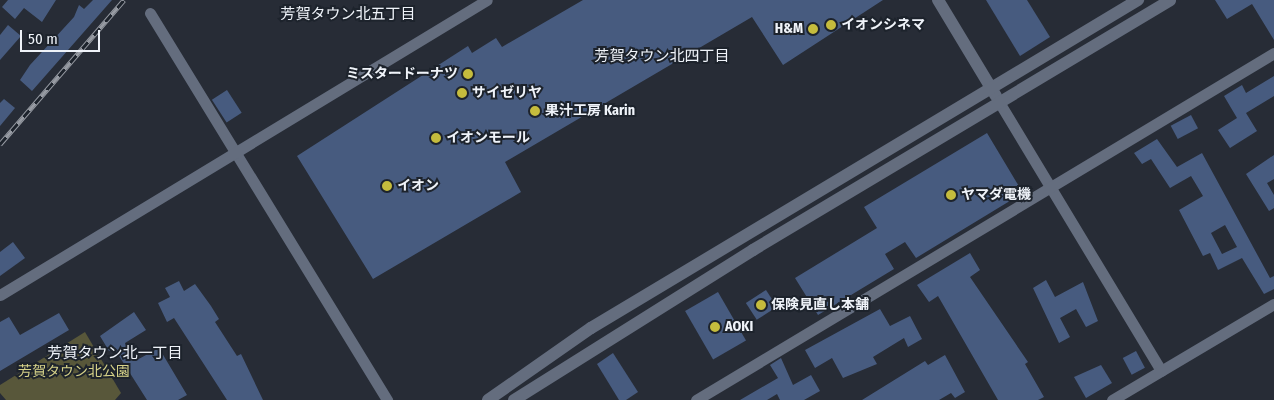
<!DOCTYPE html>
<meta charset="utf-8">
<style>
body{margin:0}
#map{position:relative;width:1274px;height:400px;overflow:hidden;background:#272c36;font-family:"Fira Sans Condensed","Noto Sans JP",sans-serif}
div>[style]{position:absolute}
.green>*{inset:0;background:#58573a}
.building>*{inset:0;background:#475b7f;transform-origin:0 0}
.minor>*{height:11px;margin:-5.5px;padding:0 5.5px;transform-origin:5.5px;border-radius:5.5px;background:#646d7e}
.tertiary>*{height:12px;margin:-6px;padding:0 6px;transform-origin:6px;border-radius:6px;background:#646d7e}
.rail>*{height:5px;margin-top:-2.5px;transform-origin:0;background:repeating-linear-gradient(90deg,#1d232c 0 9px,#979ba3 0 18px);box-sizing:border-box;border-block:1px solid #979ba3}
.dots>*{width:14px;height:14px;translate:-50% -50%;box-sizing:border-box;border:2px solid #1d232c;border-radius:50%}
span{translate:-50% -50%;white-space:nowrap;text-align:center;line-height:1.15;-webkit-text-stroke:4px #1d232c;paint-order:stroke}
.poi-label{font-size:14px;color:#eff3f9;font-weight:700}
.left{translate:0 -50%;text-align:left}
.right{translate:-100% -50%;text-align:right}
.park-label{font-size:14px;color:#d6d289}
.neighbourhood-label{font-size:15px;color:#eff3f9}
.scale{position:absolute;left:20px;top:30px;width:80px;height:22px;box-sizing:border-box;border:2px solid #eff3f9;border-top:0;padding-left:6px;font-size:15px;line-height:18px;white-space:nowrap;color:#eff3f9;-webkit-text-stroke:4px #1d232c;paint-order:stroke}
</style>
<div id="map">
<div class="green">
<div style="clip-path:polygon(85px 332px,121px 393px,115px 400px,6px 400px,0 393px,0 385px)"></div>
</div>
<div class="building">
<div style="clip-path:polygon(8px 0,56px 0,42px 22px,24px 8px,15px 19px,2px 7px)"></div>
<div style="clip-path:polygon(93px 0,112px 0,32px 91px,20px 80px,30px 65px,74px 17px,79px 5px,84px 9px)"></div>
<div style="clip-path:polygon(583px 0,883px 0,783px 65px,752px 17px,505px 162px,521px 192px,373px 279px,297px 156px,468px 46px,472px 53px,496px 38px,502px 47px)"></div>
<div style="clip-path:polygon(986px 0,1027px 0,1050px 37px,1020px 56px)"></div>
<div style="clip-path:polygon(1215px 0,1274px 0,1274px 40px,1252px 4px,1227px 19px)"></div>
<div style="clip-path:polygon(8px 25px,21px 36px,0 60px,0 35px)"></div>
<div style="clip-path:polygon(1274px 76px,1274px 96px,1246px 113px,1257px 131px,1230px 148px,1218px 130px,1237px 118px,1224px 96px,1242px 85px,1246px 93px)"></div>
<div style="left:227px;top:90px;width:27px;height:18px;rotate:57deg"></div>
<div style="clip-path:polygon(4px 99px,15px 108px,0 126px,0 103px)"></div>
<div style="left:1191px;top:115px;width:15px;height:23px;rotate:62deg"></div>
<div style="clip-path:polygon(987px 133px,1023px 193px,916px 258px,905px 242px,885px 254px,894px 269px,818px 315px,795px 278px,877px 228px,864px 207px)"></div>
<div style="clip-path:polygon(evenodd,1157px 139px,1177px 167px,1202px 153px,1270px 278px,1274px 276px,1274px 289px,1264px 294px,1242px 258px,1218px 270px,1210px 253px,1203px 256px,1179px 210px,1203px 196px,1191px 176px,1170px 188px,1151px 159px,1142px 164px,1134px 153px,1157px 139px,1225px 225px,1237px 247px,1222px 254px,1211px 233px,1225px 225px)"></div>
<div style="clip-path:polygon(1274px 155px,1274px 179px,1267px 183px,1274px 195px,1274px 208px,1269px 211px,1246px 174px)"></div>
<div style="clip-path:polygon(13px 242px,25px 258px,0 276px,0 252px)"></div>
<div style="clip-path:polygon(970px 253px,980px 270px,970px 277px,1028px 362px,1025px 364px,1044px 397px,1038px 400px,998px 400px,938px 296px,929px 302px,917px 285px)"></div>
<div style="clip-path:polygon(1046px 280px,1055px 297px,1083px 282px,1098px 321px,1086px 327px,1076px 309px,1060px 318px,1070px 337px,1059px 343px,1033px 288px)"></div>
<div style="clip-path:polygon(179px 281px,184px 291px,195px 284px,211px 306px,219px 319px,215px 322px,237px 356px,241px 354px,263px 400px,227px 400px,174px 318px,167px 322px,158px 303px,170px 297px,165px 288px)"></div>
<div style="left:766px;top:290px;width:20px;height:24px;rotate:57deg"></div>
<div style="left:718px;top:292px;width:56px;height:38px;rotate:60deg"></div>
<div style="clip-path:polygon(880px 309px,890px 326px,910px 316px,922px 339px,908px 347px,904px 338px,873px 357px,877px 364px,843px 378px,832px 358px,815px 368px,805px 350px)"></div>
<div style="clip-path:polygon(134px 312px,146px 330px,125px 343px,135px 361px,159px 348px,187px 395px,178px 400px,147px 400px,114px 348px,109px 351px,100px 336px)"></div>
<div style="clip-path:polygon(59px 313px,69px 330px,0 371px,0 322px,9px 317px,20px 335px)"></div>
<div style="left:1136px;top:351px;width:19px;height:15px;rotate:62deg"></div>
<div style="clip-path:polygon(613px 353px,638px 392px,626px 400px,619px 400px,597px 364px)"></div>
<div style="clip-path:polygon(945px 355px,965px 392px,955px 398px,951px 393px,939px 400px,862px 400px,925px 361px,928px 365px)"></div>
<div style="clip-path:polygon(781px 358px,793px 385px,811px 375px,820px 391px,804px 400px,780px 400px,777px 394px,767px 400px,740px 400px,778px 378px,770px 365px)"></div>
<div style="clip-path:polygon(1101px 365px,1112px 383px,1086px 398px,1074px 377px)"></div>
</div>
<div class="minor">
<div style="left:150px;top:13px;width:454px;rotate:58.5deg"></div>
<div style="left:999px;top:102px;width:314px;rotate:58.9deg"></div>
<div style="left:0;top:295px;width:569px;rotate:-31.21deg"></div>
<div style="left:696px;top:400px;width:674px;rotate:-30.98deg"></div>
<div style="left:1112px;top:400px;width:188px;rotate:-30.7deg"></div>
</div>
<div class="tertiary">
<div style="left:938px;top:0;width:112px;rotate:58.9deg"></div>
<div style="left:488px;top:400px;width:126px;rotate:-35deg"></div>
<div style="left:591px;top:328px;width:638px;rotate:-30.95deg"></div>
<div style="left:514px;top:400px;width:282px;rotate:-32.1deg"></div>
<div style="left:753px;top:250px;width:486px;rotate:-30.9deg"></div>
</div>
<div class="rail">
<div style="left:0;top:144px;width:190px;rotate:-49.3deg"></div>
</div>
<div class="dots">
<div style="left:831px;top:25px;background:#c5bc3d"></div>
<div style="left:813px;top:29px;background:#c5bc3d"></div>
<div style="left:468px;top:74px;background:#c5bc3d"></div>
<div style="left:462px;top:93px;background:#c5bc3d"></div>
<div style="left:535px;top:111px;background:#c5bc3d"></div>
<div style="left:436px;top:138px;background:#c5bc3d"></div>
<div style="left:387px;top:186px;background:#c5bc3d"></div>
<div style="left:951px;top:195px;background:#c5bc3d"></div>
<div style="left:761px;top:305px;background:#c5bc3d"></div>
<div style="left:715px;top:327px;background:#c5bc3d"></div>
</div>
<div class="poi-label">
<span class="left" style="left:841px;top:25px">イオンシネマ</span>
<span class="right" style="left:803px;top:29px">H&amp;M</span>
<span class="right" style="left:458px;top:74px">ミスタードーナツ</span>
<span class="left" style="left:472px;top:93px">サイゼリヤ</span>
<span class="left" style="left:545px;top:111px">果汁工房 Karin</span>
<span class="left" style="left:446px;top:138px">イオンモール</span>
<span class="left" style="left:397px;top:186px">イオン</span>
<span class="left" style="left:961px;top:195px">ヤマダ電機</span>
<span class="left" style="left:771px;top:305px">保険見直し本舗</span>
<span class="left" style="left:725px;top:327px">AOKI</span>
</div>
<div class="park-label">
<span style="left:74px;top:372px">芳賀タウン北公園</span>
</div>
<div class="neighbourhood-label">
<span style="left:348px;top:15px">芳賀タウン北五丁目</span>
<span style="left:662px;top:57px">芳賀タウン北四丁目</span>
<span style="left:115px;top:354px">芳賀タウン北一丁目</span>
</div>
<div class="scale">50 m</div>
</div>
